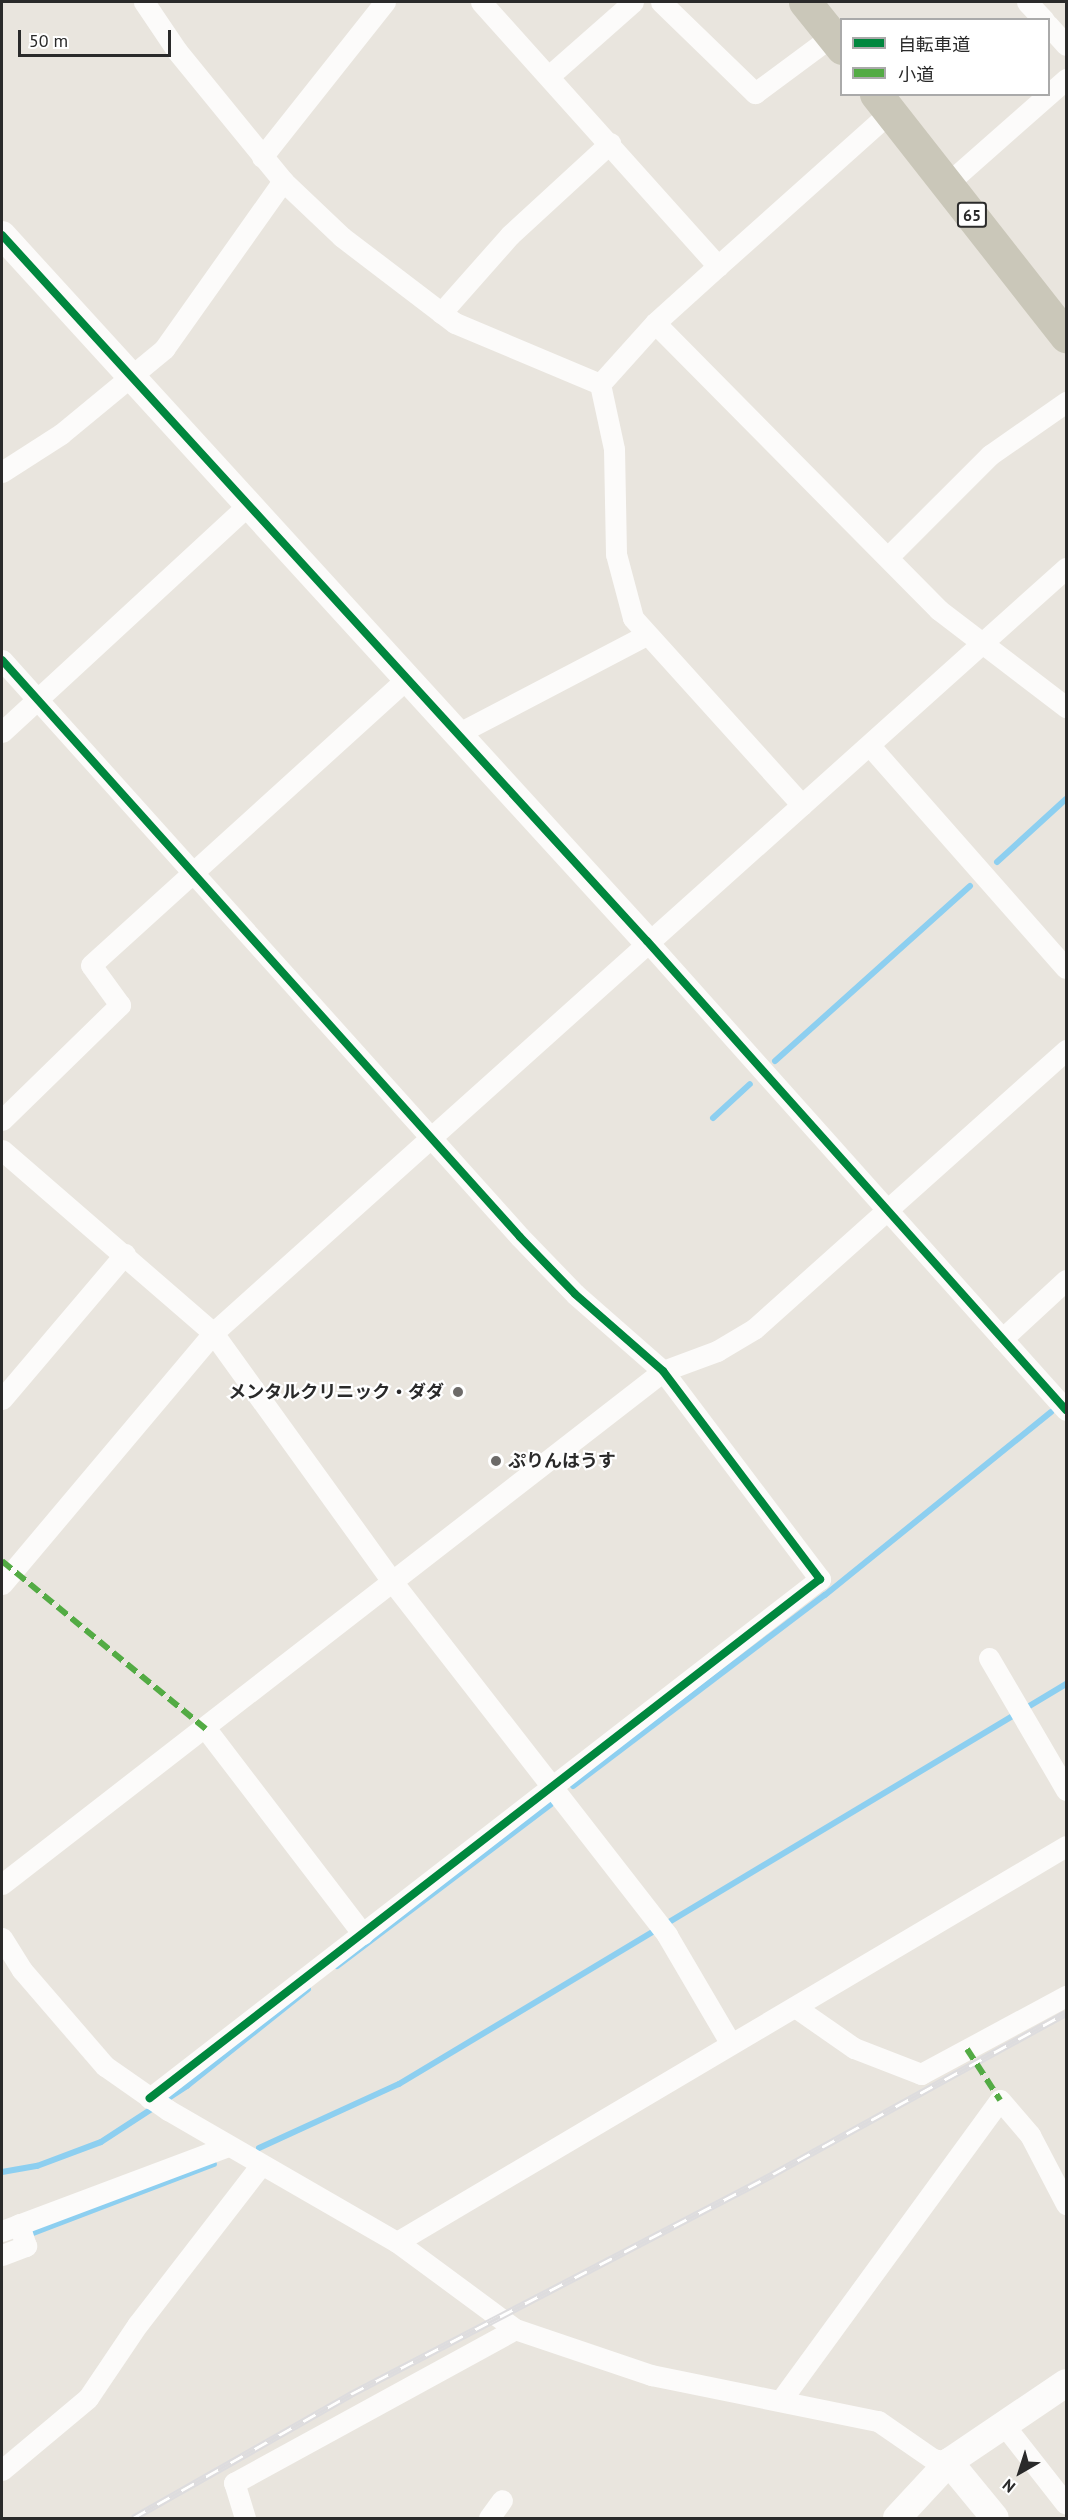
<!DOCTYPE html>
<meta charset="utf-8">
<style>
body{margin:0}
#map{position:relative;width:1068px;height:2520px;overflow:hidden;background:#e9e5de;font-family:"PT Sans","Noto Sans JP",sans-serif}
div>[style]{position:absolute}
.stream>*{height:6px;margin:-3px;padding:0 3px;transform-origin:3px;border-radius:3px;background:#8dcff0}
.street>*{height:21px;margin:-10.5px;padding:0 10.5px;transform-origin:10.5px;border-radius:10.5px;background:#fcfbfa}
.secondary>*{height:28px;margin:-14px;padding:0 14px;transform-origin:14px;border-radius:14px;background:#fcfbfa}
.primary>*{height:33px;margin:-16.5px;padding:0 16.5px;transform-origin:16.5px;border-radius:16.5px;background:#cac7b9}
.rail>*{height:7px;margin-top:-3.5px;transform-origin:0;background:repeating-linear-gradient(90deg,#fff 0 14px,#dddcde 0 28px);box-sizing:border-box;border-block:2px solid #dddcde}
.quiet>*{height:6px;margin-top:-3px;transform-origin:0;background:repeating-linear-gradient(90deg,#53ab44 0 12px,transparent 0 18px)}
.cycleway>*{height:8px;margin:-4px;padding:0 4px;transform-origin:4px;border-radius:4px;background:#00873e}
.dots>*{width:16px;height:16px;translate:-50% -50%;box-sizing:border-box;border:3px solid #fff;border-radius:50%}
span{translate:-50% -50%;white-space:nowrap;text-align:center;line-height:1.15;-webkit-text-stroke:4.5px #fff;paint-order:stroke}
.shield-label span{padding:2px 4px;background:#fff;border:2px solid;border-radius:4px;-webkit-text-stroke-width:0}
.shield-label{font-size:16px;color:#2a2a2a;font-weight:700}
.poi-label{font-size:18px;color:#2a2a2a;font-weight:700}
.right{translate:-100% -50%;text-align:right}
.left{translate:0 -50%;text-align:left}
.frame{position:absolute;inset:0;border:3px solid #2a2a2a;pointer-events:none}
.legend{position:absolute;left:840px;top:18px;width:210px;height:78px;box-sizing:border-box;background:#fff;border:2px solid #aaa;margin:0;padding:8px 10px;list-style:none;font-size:18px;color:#2a2a2a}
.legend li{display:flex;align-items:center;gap:12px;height:30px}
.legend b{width:30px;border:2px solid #aaa}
.north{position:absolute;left:990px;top:2442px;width:60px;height:60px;-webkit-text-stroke:4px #fff;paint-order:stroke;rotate:219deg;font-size:16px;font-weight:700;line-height:24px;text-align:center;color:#2a2a2a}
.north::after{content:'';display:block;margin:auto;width:21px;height:27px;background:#2a2a2a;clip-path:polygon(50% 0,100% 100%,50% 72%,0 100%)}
.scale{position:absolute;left:18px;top:30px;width:153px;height:27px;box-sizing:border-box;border:3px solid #2a2a2a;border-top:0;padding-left:8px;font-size:18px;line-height:21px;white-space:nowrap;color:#2a2a2a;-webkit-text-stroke:4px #fff;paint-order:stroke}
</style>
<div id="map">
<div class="stream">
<div style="left:997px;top:862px;width:93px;rotate:-42.4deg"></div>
<div style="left:775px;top:1061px;width:262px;rotate:-41.9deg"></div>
<div style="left:713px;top:1118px;width:50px;rotate:-42.6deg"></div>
<div style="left:573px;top:1786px;width:316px;rotate:-37.2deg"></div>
<div style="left:825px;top:1595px;width:291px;rotate:-39deg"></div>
<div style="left:337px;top:1966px;width:268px;rotate:-37.1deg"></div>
<div style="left:259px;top:2148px;width:154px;rotate:-24.6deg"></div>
<div style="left:399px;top:2084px;width:778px;rotate:-30.95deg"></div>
<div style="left:2px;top:2172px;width:36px;rotate:-10deg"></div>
<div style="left:37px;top:2166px;width:68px;rotate:-20.6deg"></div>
<div style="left:101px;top:2142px;width:103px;rotate:-33.1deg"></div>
<div style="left:187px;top:2086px;width:155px;rotate:-38.7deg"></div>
<div style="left:28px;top:2235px;width:199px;rotate:-20.9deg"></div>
</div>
<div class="street">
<div style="left:144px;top:2px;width:59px;rotate:56deg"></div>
<div style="left:177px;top:51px;width:168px;rotate:50.8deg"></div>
<div style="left:283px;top:181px;width:81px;rotate:43.5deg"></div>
<div style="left:342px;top:237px;width:142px;rotate:37.3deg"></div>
<div style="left:455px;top:323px;width:157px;rotate:22.8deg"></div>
<div style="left:600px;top:384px;width:66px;rotate:77.8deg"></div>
<div style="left:614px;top:449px;width:105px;rotate:88.9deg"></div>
<div style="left:616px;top:554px;width:66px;rotate:75.1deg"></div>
<div style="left:633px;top:618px;width:252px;rotate:47.9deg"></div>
<div style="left:481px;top:2px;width:355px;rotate:48.1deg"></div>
<div style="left:718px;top:266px;width:85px;rotate:137.9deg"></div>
<div style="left:655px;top:323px;width:82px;rotate:132deg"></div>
<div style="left:661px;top:2px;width:131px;rotate:44.1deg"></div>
<div style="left:755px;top:93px;width:96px;rotate:-36.5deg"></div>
<div style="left:1027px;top:2px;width:25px;rotate:47deg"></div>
<div style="left:1048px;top:25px;width:27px;rotate:48deg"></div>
<div style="left:549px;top:76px;width:112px;rotate:-41.4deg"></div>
<div style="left:262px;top:157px;width:198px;rotate:-51.6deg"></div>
<div style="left:947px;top:184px;width:159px;rotate:-41.4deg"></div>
<div style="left:718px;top:266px;width:231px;rotate:-41.8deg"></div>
<div style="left:441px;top:313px;width:104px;rotate:-48.5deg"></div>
<div style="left:510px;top:235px;width:136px;rotate:-42.6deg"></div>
<div style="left:655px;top:323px;width:404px;rotate:45.3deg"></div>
<div style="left:939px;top:610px;width:160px;rotate:37.4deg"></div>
<div style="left:2px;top:472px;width:70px;rotate:-32.8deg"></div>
<div style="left:61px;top:434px;width:134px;rotate:-39.5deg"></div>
<div style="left:164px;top:349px;width:206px;rotate:-54.7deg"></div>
<div style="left:889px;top:556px;width:143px;rotate:-45deg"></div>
<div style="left:990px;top:455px;width:93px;rotate:-34.9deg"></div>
<div style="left:2px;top:660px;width:775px;rotate:48.08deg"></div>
<div style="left:520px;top:1237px;width:79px;rotate:46deg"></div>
<div style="left:575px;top:1294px;width:117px;rotate:41.2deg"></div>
<div style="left:663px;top:1371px;width:261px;rotate:53deg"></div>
<div style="left:820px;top:1579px;width:848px;rotate:142.24deg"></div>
<div style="left:2px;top:732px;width:333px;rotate:-42.7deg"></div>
<div style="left:457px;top:734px;width:213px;rotate:-27.6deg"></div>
<div style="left:870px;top:746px;width:296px;rotate:48.6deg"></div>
<div style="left:647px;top:941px;width:629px;rotate:48.22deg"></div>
<div style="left:2px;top:1120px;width:165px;rotate:-44.3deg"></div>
<div style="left:120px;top:1005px;width:49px;rotate:-125.9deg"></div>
<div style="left:91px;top:965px;width:425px;rotate:-42.2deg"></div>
<div style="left:2px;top:1150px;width:279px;rotate:40.9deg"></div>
<div style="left:213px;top:1333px;width:304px;rotate:54.2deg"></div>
<div style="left:391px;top:1580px;width:450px;rotate:52.1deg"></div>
<div style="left:667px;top:1935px;width:126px;rotate:59.6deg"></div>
<div style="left:1002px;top:1339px;width:87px;rotate:-42.7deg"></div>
<div style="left:2px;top:1399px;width:190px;rotate:-49.7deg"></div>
<div style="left:2px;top:1584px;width:328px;rotate:-49.9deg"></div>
<div style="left:213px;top:1333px;width:1146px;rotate:-41.89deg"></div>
<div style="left:989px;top:1658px;width:153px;rotate:59.7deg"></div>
<div style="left:206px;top:1729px;width:258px;rotate:52.6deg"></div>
<div style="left:2px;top:1884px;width:837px;rotate:-37.81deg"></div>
<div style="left:663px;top:1371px;width:58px;rotate:-20.3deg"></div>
<div style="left:717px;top:1351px;width:43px;rotate:-30.7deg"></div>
<div style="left:754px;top:1329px;width:419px;rotate:-41.8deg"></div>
<div style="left:2px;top:1938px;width:38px;rotate:58deg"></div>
<div style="left:22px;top:1970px;width:127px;rotate:49.2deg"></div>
<div style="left:105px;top:2066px;width:77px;rotate:34.9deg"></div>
<div style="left:168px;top:2110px;width:264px;rotate:30deg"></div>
<div style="left:397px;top:2242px;width:147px;rotate:36.4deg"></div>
<div style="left:515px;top:2329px;width:144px;rotate:18.7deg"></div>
<div style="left:651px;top:2375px;width:232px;rotate:11.5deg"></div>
<div style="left:878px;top:2421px;width:67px;rotate:34.6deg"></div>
<div style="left:933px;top:2459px;width:16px;rotate:11deg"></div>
<div style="left:795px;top:2007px;width:72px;rotate:34.8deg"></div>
<div style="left:854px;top:2048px;width:72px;rotate:21.2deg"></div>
<div style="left:921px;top:2074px;width:165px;rotate:-28.3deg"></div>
<div style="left:2px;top:2231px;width:241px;rotate:-20.6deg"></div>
<div style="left:397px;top:2242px;width:777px;rotate:-30.62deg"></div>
<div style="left:2px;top:2255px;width:26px;rotate:-21deg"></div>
<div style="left:26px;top:2246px;width:23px;rotate:-108deg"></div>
<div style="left:781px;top:2400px;width:371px;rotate:-53.9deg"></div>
<div style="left:1000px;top:2100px;width:46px;rotate:49.4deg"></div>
<div style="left:1030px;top:2135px;width:78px;rotate:62.4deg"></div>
<div style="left:1004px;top:2425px;width:100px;rotate:51.9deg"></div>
<div style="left:2px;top:2470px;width:112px;rotate:-39.9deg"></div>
<div style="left:88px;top:2398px;width:89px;rotate:-56deg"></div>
<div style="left:138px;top:2324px;width:201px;rotate:-52.3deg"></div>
<div style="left:245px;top:2518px;width:37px;rotate:-107deg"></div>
<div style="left:234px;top:2483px;width:320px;rotate:-28.7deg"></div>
<div style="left:489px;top:2518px;width:22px;rotate:-54deg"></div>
</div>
<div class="secondary">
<div style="left:2px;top:235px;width:956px;rotate:47.59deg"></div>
<div style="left:949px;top:2462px;width:72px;rotate:50.6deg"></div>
<div style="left:897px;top:2518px;width:76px;rotate:-47.1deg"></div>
<div style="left:949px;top:2462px;width:141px;rotate:-34deg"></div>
</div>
<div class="primary">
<div style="left:805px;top:2px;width:59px;rotate:51.2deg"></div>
<div style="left:876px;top:94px;width:308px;rotate:51.9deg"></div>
</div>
<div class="rail">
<div style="left:133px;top:2518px;width:251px;rotate:-29.6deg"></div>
<div style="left:351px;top:2394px;width:476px;rotate:-27.5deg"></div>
<div style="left:773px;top:2174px;width:334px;rotate:-28.8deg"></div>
</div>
<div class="quiet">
<div style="left:2px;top:1561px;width:264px;rotate:39.5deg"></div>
<div style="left:967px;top:2049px;width:61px;rotate:57.1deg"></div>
</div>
<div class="cycleway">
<div style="left:2px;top:235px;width:956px;rotate:47.59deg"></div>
<div style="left:647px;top:941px;width:629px;rotate:48.22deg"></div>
<div style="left:2px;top:660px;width:775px;rotate:48.08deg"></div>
<div style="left:520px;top:1237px;width:79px;rotate:46deg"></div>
<div style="left:575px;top:1294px;width:117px;rotate:41.2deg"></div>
<div style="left:663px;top:1371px;width:261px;rotate:53deg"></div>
<div style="left:820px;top:1579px;width:848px;rotate:142.24deg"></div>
</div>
<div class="dots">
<div style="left:458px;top:1392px;background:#6d6b69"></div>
<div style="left:496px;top:1461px;background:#6d6b69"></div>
</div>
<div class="shield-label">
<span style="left:972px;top:215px">65</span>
</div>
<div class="poi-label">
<span class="right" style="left:444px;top:1392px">メンタルクリニック・ダダ</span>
<span class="left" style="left:508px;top:1461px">ぷりんはうす</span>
</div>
<div class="frame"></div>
<ul class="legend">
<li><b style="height:8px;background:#00873e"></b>自転車道</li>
<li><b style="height:8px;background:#53ab44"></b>小道</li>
</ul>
<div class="north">N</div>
<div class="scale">50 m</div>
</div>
